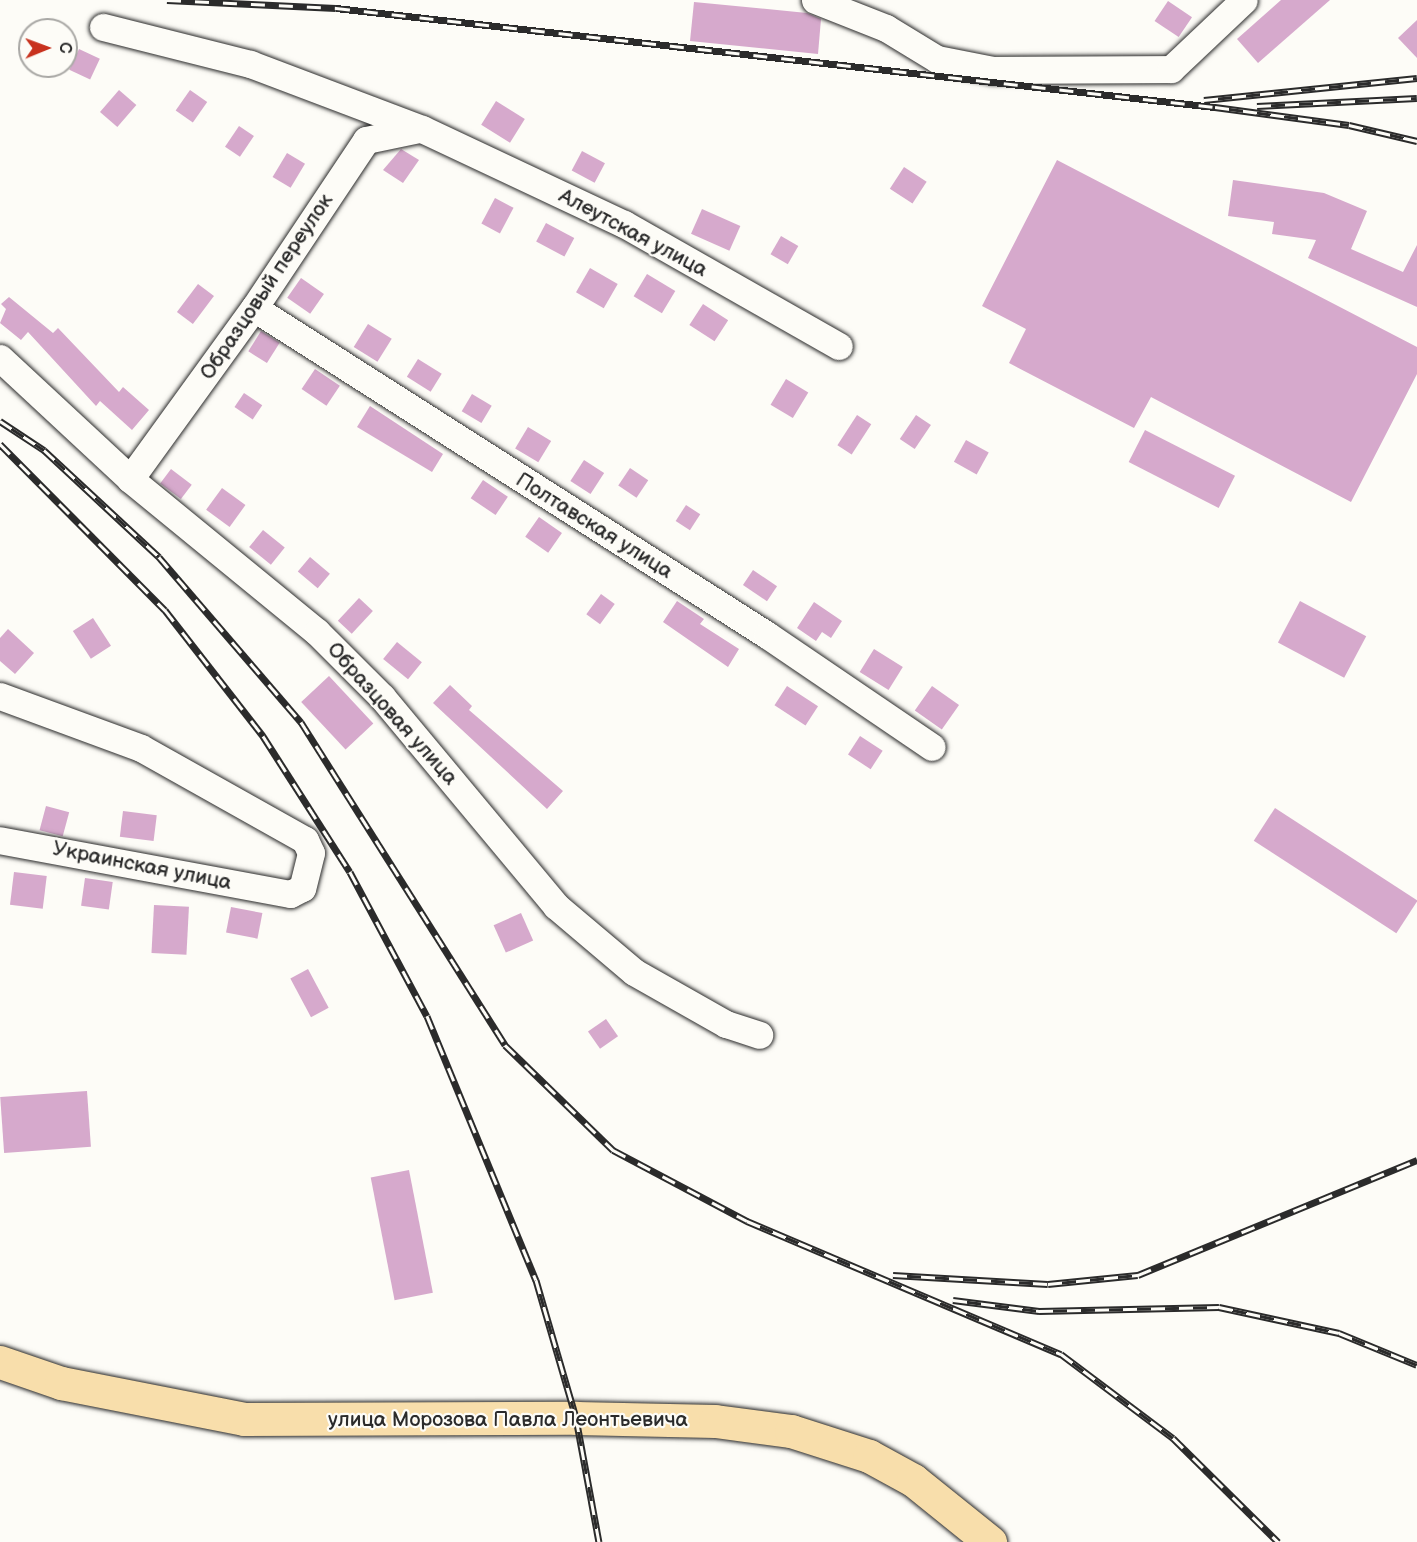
<!DOCTYPE html>
<meta charset="utf-8">
<style>
body{margin:0}
#map{position:relative;width:1417px;height:1542px;overflow:hidden;background:#fdfcf7;font-family:"Balsamiq Sans",sans-serif}
div>[style]{position:absolute}
.building>*{inset:0;background:#d6a9cc;transform-origin:0 0}
.roads{filter:drop-shadow(0 0 2px #2b2b2b) drop-shadow(0 0 2px #2b2b2b)}
.minor>*{height:27px;margin:-13.5px;padding:0 13.5px;transform-origin:13.5px;border-radius:13.5px;background:#fdfcf7}
.major>*{height:33px;margin:-16.5px;padding:0 16.5px;transform-origin:16.5px;border-radius:16.5px;background:#f8deab}
.rail>*{height:7px;margin-top:-3.5px;transform-origin:0;background:repeating-linear-gradient(90deg,#fdfcf7 0 14px,#2b2b2b 0 28px);box-sizing:border-box;border-block:2px solid #2b2b2b}
span{translate:-50% -50%;white-space:nowrap;text-align:center;line-height:1.15;-webkit-text-stroke:4.5px #fdfcf7;paint-order:stroke}
.street-label{font-size:21px;color:#2b2b2b}
.north{position:absolute;left:18px;top:18px;width:60px;height:60px;box-sizing:border-box;background:#fdfcf7;border:2px solid #a9a8a5;border-radius:50%;rotate:89deg;font-size:16px;font-weight:700;line-height:24px;text-align:center;color:#2b2b2b}
.north::after{content:'';display:block;margin:auto;width:21px;height:27px;background:#c8321e;clip-path:polygon(50% 0,100% 100%,50% 72%,0 100%)}
</style>
<div id="map">
<div class="building">
<div style="clip-path:polygon(1281px 0,1330px 0,1258px 63px,1237px 39px)"></div>
<div style="left:1168px;top:1px;width:29px;height:24px;rotate:34deg"></div>
<div style="clip-path:polygon(694px 2px,807px 13px,821px 19px,818px 54px,690px 41px)"></div>
<div style="clip-path:polygon(1417px 20px,1417px 58px,1398px 38px)"></div>
<div style="left:79px;top:49px;width:23px;height:23px;rotate:25deg"></div>
<div style="left:119px;top:90px;width:23px;height:29px;rotate:41deg"></div>
<div style="left:190px;top:90px;width:21px;height:25px;rotate:35deg"></div>
<div style="left:496px;top:101px;width:34px;height:28px;rotate:32deg"></div>
<div style="left:239px;top:126px;width:18px;height:25px;rotate:34deg"></div>
<div style="clip-path:polygon(401px 149px,419px 160px,403px 183px,383px 170px)"></div>
<div style="left:582px;top:151px;width:26px;height:22px;rotate:28deg"></div>
<div style="left:287px;top:153px;width:21px;height:28px;rotate:31deg"></div>
<div style="clip-path:polygon(1057px 160px,1417px 347px,1417px 374px,1351px 502px,1151px 397px,1134px 428px,1009px 363px,1026px 329px,982px 306px)"></div>
<div style="left:904px;top:167px;width:27px;height:26px;rotate:33deg"></div>
<div style="clip-path:polygon(1233px 180px,1324px 193px,1367px 211px,1351px 249px,1403px 272px,1417px 245px,1417px 307px,1308px 258px,1316px 240px,1272px 234px,1274px 222px,1228px 216px)"></div>
<div style="left:495px;top:198px;width:21px;height:29px;rotate:28deg"></div>
<div style="left:702px;top:209px;width:42px;height:27px;rotate:24deg"></div>
<div style="left:546px;top:223px;width:32px;height:21px;rotate:28deg"></div>
<div style="left:781px;top:236px;width:20px;height:21px;rotate:30deg"></div>
<div style="left:590px;top:268px;width:32px;height:28px;rotate:30deg"></div>
<div style="left:647px;top:274px;width:33px;height:26px;rotate:31deg"></div>
<div style="left:301px;top:278px;width:28px;height:24px;rotate:35deg"></div>
<div style="left:198px;top:284px;width:20px;height:35px;rotate:37deg"></div>
<div style="clip-path:polygon(9px 297px,53px 333px,58px 328px,119px 392px,123px 387px,149px 410px,132px 430px,100px 401px,96px 406px,28px 332px,21px 340px,0 323px,6px 309px,1px 304px)"></div>
<div style="left:703px;top:304px;width:30px;height:25px;rotate:33deg"></div>
<div style="left:368px;top:324px;width:28px;height:27px;rotate:32deg"></div>
<div style="left:261px;top:331px;width:22px;height:24px;rotate:32deg"></div>
<div style="left:418px;top:359px;width:28px;height:21px;rotate:32deg"></div>
<div style="left:315px;top:369px;width:30px;height:24px;rotate:34deg"></div>
<div style="left:786px;top:379px;width:26px;height:30px;rotate:31deg"></div>
<div style="left:244px;top:393px;width:22px;height:17px;rotate:34deg"></div>
<div style="left:472px;top:394px;width:23px;height:20px;rotate:31deg"></div>
<div style="clip-path:polygon(370px 406px,443px 454px,432px 472px,357px 427px)"></div>
<div style="left:857px;top:415px;width:17px;height:36px;rotate:33deg"></div>
<div style="left:916px;top:415px;width:18px;height:29px;rotate:34deg"></div>
<div style="left:528px;top:427px;width:27px;height:25px;rotate:31deg"></div>
<div style="left:1145px;top:430px;width:101px;height:36px;rotate:27deg"></div>
<div style="left:966px;top:440px;width:26px;height:25px;rotate:29deg"></div>
<div style="left:584px;top:460px;width:24px;height:25px;rotate:33deg"></div>
<div style="left:630px;top:468px;width:22px;height:21px;rotate:34deg"></div>
<div style="left:171px;top:469px;width:26px;height:18px;rotate:37deg"></div>
<div style="left:483px;top:480px;width:30px;height:22px;rotate:34deg"></div>
<div style="left:222px;top:488px;width:29px;height:27px;rotate:36deg"></div>
<div style="left:686px;top:505px;width:17px;height:19px;rotate:33deg"></div>
<div style="left:539px;top:517px;width:28px;height:24px;rotate:35deg"></div>
<div style="left:263px;top:530px;width:28px;height:22px;rotate:39deg"></div>
<div style="left:310px;top:557px;width:26px;height:19px;rotate:40deg"></div>
<div style="left:753px;top:570px;width:29px;height:18px;rotate:34deg"></div>
<div style="left:601px;top:594px;width:17px;height:25px;rotate:36deg"></div>
<div style="left:359px;top:598px;width:19px;height:31px;rotate:43deg"></div>
<div style="clip-path:polygon(677px 601px,704px 619px,700px 624px,739px 649px,728px 667px,663px 622px)"></div>
<div style="left:1300px;top:601px;width:75px;height:47px;rotate:28deg"></div>
<div style="clip-path:polygon(814px 602px,842px 621px,831px 638px,822px 632px,816px 641px,797px 628px)"></div>
<div style="left:93px;top:618px;width:33px;height:24px;rotate:57deg"></div>
<div style="clip-path:polygon(8px 629px,34px 653px,15px 674px,0 661px,0 638px)"></div>
<div style="left:397px;top:642px;width:32px;height:22px;rotate:39deg"></div>
<div style="left:874px;top:649px;width:34px;height:27px;rotate:32deg"></div>
<div style="left:329px;top:676px;width:65px;height:38px;rotate:47deg"></div>
<div style="clip-path:polygon(450px 685px,472px 706px,469px 710px,563px 791px,547px 809px,433px 703px)"></div>
<div style="left:787px;top:686px;width:37px;height:23px;rotate:33deg"></div>
<div style="left:932px;top:686px;width:33px;height:30px;rotate:35deg"></div>
<div style="left:860px;top:736px;width:27px;height:22px;rotate:33deg"></div>
<div style="left:46px;top:806px;width:24px;height:25px;rotate:15deg"></div>
<div style="left:1275px;top:808px;width:170px;height:39px;rotate:33deg"></div>
<div style="left:123px;top:811px;width:34px;height:26px;rotate:7deg"></div>
<div style="left:14px;top:872px;width:33px;height:33px;rotate:7deg"></div>
<div style="left:85px;top:878px;width:28px;height:28px;rotate:8deg"></div>
<div style="left:154px;top:905px;width:35px;height:48px;rotate:3deg"></div>
<div style="left:231px;top:907px;width:32px;height:26px;rotate:11deg"></div>
<div style="left:521px;top:913px;width:30px;height:30px;rotate:66deg"></div>
<div style="left:308px;top:969px;width:44px;height:20px;rotate:62deg"></div>
<div style="left:606px;top:1019px;width:21px;height:22px;rotate:55deg"></div>
<div style="left:87px;top:1091px;width:56px;height:87px;rotate:86deg"></div>
<div style="left:409px;top:1170px;width:125px;height:39px;rotate:79deg"></div>
</div>
<div class="roads">
<div class="minor">
<div style="left:815px;top:0;width:76px;rotate:21.5deg"></div>
<div style="left:886px;top:28px;width:60px;rotate:31.3deg"></div>
<div style="left:937px;top:59px;width:57px;rotate:11.1deg"></div>
<div style="left:993px;top:70px;width:178px;rotate:-0.3deg"></div>
<div style="left:1171px;top:69px;width:100px;rotate:-43.4deg"></div>
<div style="left:103px;top:27px;width:152px;rotate:14.1deg"></div>
<div style="left:250px;top:64px;width:184px;rotate:20.7deg"></div>
<div style="left:422px;top:129px;width:223px;rotate:25.2deg"></div>
<div style="left:624px;top:224px;width:247px;rotate:29.6deg"></div>
<div style="left:254px;top:308px;width:608px;rotate:32.51deg"></div>
<div style="left:767px;top:635px;width:199px;rotate:34.2deg"></div>
<div style="left:0;top:358px;width:178px;rotate:42.9deg"></div>
<div style="left:130px;top:479px;width:242px;rotate:39.3deg"></div>
<div style="left:317px;top:632px;width:92px;rotate:45deg"></div>
<div style="left:382px;top:697px;width:272px;rotate:50.2deg"></div>
<div style="left:556px;top:906px;width:102px;rotate:40.2deg"></div>
<div style="left:634px;top:972px;width:106px;rotate:29.5deg"></div>
<div style="left:726px;top:1024px;width:35px;rotate:18deg"></div>
<div style="left:130px;top:479px;width:211px;rotate:-54.1deg"></div>
<div style="left:254px;top:308px;width:202px;rotate:-56.3deg"></div>
<div style="left:366px;top:140px;width:54px;rotate:-11.7deg"></div>
<div style="left:0;top:696px;width:150px;rotate:20.2deg"></div>
<div style="left:141px;top:748px;width:188px;rotate:29.3deg"></div>
<div style="left:305px;top:840px;width:14px;rotate:65deg"></div>
<div style="left:311px;top:853px;width:36px;rotate:104deg"></div>
<div style="left:302px;top:888px;width:13px;rotate:153deg"></div>
<div style="left:290px;top:894px;width:295px;rotate:-169.5deg"></div>
</div>
<div class="major">
<div style="left:0;top:1362px;width:65px;rotate:19deg"></div>
<div style="left:61px;top:1383px;width:187px;rotate:11.1deg"></div>
<div style="left:244px;top:1419px;width:332px;rotate:-0.2deg"></div>
<div style="left:576px;top:1418px;width:139px;rotate:1.2deg"></div>
<div style="left:715px;top:1421px;width:77px;rotate:7.5deg"></div>
<div style="left:791px;top:1431px;width:82px;rotate:17.8deg"></div>
<div style="left:869px;top:1456px;width:50px;rotate:28.6deg"></div>
<div style="left:913px;top:1480px;width:99px;rotate:38.8deg"></div>
</div>
</div>
<div class="rail">
<div style="left:167px;top:0;width:169px;rotate:2.7deg"></div>
<div style="left:336px;top:8px;width:885px;rotate:6.43deg"></div>
<div style="left:1215px;top:107px;width:135px;rotate:7.7deg"></div>
<div style="left:1349px;top:125px;width:70px;rotate:13.2deg"></div>
<div style="left:1204px;top:100px;width:214px;rotate:-5.9deg"></div>
<div style="left:1257px;top:106px;width:160px;rotate:-2.9deg"></div>
<div style="left:0;top:421px;width:53px;rotate:33.4deg"></div>
<div style="left:44px;top:450px;width:157px;rotate:42.9deg"></div>
<div style="left:159px;top:557px;width:218px;rotate:49.3deg"></div>
<div style="left:301px;top:722px;width:382px;rotate:57.7deg"></div>
<div style="left:505px;top:1045px;width:151px;rotate:44.2deg"></div>
<div style="left:613px;top:1150px;width:152px;rotate:27.9deg"></div>
<div style="left:747px;top:1221px;width:341px;rotate:23deg"></div>
<div style="left:1061px;top:1354px;width:140px;rotate:36.9deg"></div>
<div style="left:1173px;top:1438px;width:148px;rotate:44.7deg"></div>
<div style="left:0;top:444px;width:234px;rotate:45.2deg"></div>
<div style="left:165px;top:610px;width:160px;rotate:52.1deg"></div>
<div style="left:263px;top:736px;width:161px;rotate:57.4deg"></div>
<div style="left:350px;top:872px;width:163px;rotate:61.9deg"></div>
<div style="left:427px;top:1016px;width:286px;rotate:67.6deg"></div>
<div style="left:536px;top:1280px;width:144px;rotate:73.8deg"></div>
<div style="left:576px;top:1418px;width:126px;rotate:79.5deg"></div>
<div style="left:893px;top:1275px;width:155px;rotate:3.3deg"></div>
<div style="left:1048px;top:1284px;width:90px;rotate:-5.7deg"></div>
<div style="left:1138px;top:1275px;width:302px;rotate:-22.4deg"></div>
<div style="left:953px;top:1300px;width:87px;rotate:7.3deg"></div>
<div style="left:1039px;top:1311px;width:180px;rotate:-1.3deg"></div>
<div style="left:1219px;top:1307px;width:123px;rotate:12.2deg"></div>
<div style="left:1339px;top:1333px;width:84px;rotate:22.3deg"></div>
</div>
<div class="street-label">
<span style="left:633px;top:233px;rotate:28deg">Алеутская улица</span>
<span style="left:267px;top:287px;rotate:-56deg">Образцовый переулок</span>
<span style="left:594px;top:526px;rotate:32deg">Полтавская улица</span>
<span style="left:392px;top:714px;rotate:48deg">Образцовая улица</span>
<span style="left:142px;top:866px;rotate:11deg">Украинская улица</span>
<span style="left:508px;top:1420px">улица Морозова Павла Леонтьевича</span>
</div>
<div class="north">С</div>
</div>
